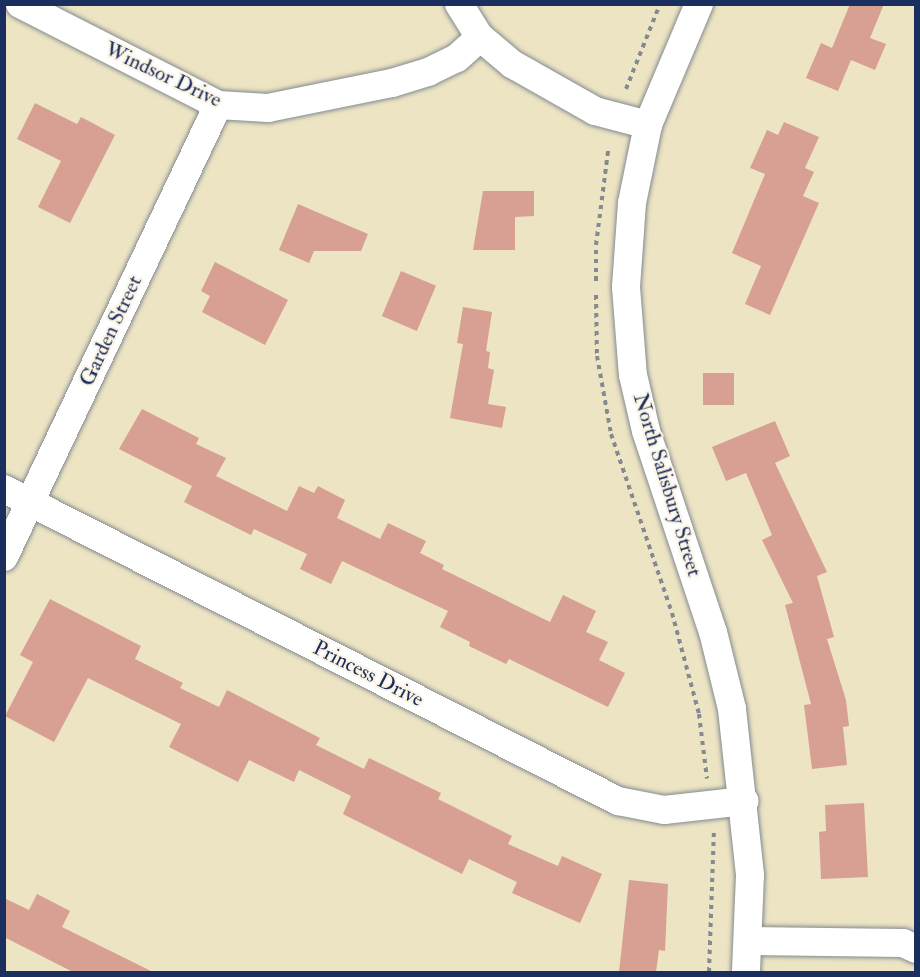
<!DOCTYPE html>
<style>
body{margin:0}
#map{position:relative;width:920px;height:977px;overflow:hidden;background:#ece4c3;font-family:"IM FELL Double Pica",serif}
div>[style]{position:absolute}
.building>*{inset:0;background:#d7a092;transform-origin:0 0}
.path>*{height:4px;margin-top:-2px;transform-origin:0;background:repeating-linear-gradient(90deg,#848a90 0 4.5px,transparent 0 9px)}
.roads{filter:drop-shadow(0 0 2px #848a90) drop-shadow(0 0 2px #848a90)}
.minor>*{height:28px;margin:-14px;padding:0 14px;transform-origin:14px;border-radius:14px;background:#fff}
span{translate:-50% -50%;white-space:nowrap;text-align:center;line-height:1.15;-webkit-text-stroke:4.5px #fcf5e5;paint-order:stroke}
.street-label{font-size:21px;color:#1b2f5e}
.frame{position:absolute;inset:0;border:6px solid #1b2f5e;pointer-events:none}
</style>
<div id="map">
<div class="building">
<div style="clip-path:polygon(850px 4px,884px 4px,870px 38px,886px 44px,875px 70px,851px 60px,838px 91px,806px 78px,821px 43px,832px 48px)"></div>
<div style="clip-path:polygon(35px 103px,77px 124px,81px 117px,115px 135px,70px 223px,38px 207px,61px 161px,17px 139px)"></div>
<div style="clip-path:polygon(784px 122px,819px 137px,805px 168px,814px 172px,803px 196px,819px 203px,770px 315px,745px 304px,761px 266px,732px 253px,765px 174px,750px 168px,767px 130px,778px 135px)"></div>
<div style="clip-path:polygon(483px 191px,534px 191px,534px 216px,515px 217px,515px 250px,473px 250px)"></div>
<div style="clip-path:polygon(298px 204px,368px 234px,361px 251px,314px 251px,309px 263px,279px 250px)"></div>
<div style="clip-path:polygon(215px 262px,288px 300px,265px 345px,202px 312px,210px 296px,201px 291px)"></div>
<div style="left:401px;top:271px;width:38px;height:49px;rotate:23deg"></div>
<div style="clip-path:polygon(463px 307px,492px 312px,486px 351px,490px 352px,488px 368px,494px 370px,488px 404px,506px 407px,502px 428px,450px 418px,463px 344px,457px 343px)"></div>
<div style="left:703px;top:373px;width:31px;height:32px"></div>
<div style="clip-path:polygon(142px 409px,199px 438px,196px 444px,226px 458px,216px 476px,287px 511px,299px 486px,314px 493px,318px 486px,345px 500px,337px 518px,380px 539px,388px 523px,426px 541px,420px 553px,444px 565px,442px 569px,550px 622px,563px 595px,596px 611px,586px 632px,608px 642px,599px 660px,625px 673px,608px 707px,509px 659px,506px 664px,469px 646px,470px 642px,440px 627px,448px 611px,342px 561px,331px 584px,300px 569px,307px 554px,254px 529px,251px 535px,184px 502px,192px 486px,119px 449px)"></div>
<div style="clip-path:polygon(775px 421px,790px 456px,775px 463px,827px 572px,817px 576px,834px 637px,827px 639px,846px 700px,849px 726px,843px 727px,847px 765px,812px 769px,804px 705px,811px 704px,785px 605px,793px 603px,762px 540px,772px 535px,746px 473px,726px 481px,712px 447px)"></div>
<div style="clip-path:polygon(50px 599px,141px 646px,135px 659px,183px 683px,180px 688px,219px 707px,227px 690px,320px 738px,316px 745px,364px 769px,369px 758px,441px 793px,438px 799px,512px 836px,508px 844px,558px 866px,562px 856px,602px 874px,580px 923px,512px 893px,517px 882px,469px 859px,462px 874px,343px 814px,351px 796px,299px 770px,294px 782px,249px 760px,238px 782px,169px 747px,181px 724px,88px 678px,54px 742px,5px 716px,33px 662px,20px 655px)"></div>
<div style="clip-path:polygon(864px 803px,868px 877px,821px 879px,819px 832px,826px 831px,825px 805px)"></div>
<div style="clip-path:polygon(629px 880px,668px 884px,665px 951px,659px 950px,656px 972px,619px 972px)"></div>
<div style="clip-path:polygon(37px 894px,70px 911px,62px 927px,153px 972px,73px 972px,4px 937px,4px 898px,29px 910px)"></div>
</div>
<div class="path">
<div style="left:626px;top:89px;width:92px;rotate:-68.2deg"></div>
<div style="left:596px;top:281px;width:36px;rotate:-90deg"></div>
<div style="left:596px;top:245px;width:95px;rotate:-82.7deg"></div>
<div style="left:596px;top:295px;width:61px;rotate:89.1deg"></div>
<div style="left:597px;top:356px;width:79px;rotate:79.8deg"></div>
<div style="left:611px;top:434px;width:189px;rotate:71.2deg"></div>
<div style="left:672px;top:613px;width:105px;rotate:75deg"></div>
<div style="left:699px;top:714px;width:65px;rotate:83deg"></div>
<div style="left:709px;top:972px;width:141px;rotate:-88deg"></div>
</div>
<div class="roads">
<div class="minor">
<div style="left:20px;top:4px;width:222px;rotate:27deg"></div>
<div style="left:218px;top:105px;width:50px;rotate:3.4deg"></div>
<div style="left:268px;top:108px;width:126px;rotate:-11.4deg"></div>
<div style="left:392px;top:83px;width:38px;rotate:-17deg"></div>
<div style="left:428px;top:72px;width:32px;rotate:-26deg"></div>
<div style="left:457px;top:58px;width:31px;rotate:-42deg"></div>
<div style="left:459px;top:4px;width:39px;rotate:58deg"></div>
<div style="left:480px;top:37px;width:42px;rotate:40.2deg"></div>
<div style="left:512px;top:64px;width:95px;rotate:29.5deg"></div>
<div style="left:595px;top:111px;width:55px;rotate:14.8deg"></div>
<div style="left:699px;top:4px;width:131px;rotate:112.9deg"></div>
<div style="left:648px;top:125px;width:80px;rotate:101.6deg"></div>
<div style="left:632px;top:203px;width:84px;rotate:94.1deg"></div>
<div style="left:626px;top:287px;width:88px;rotate:85.5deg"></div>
<div style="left:633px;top:375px;width:57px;rotate:76.9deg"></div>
<div style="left:646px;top:431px;width:212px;rotate:71.6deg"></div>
<div style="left:713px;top:632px;width:79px;rotate:76.1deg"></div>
<div style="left:732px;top:709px;width:167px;rotate:83.8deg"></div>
<div style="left:750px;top:875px;width:97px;rotate:92.4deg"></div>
<div style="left:4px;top:489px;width:689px;rotate:26.94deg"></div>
<div style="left:618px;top:801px;width:47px;rotate:11.1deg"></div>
<div style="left:664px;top:810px;width:81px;rotate:-6.4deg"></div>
<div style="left:4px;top:557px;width:500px;rotate:-64.66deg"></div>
<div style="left:749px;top:941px;width:154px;rotate:0.7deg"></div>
<div style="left:903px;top:943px;width:14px;rotate:25deg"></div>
</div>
</div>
<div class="street-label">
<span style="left:163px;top:75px;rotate:25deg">Windsor Drive</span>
<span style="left:111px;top:331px;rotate:-65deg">Garden Street</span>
<span style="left:667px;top:485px;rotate:73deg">North Salisbury Street</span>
<span style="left:368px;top:674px;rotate:27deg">Princess Drive</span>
</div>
<div class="frame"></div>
</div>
